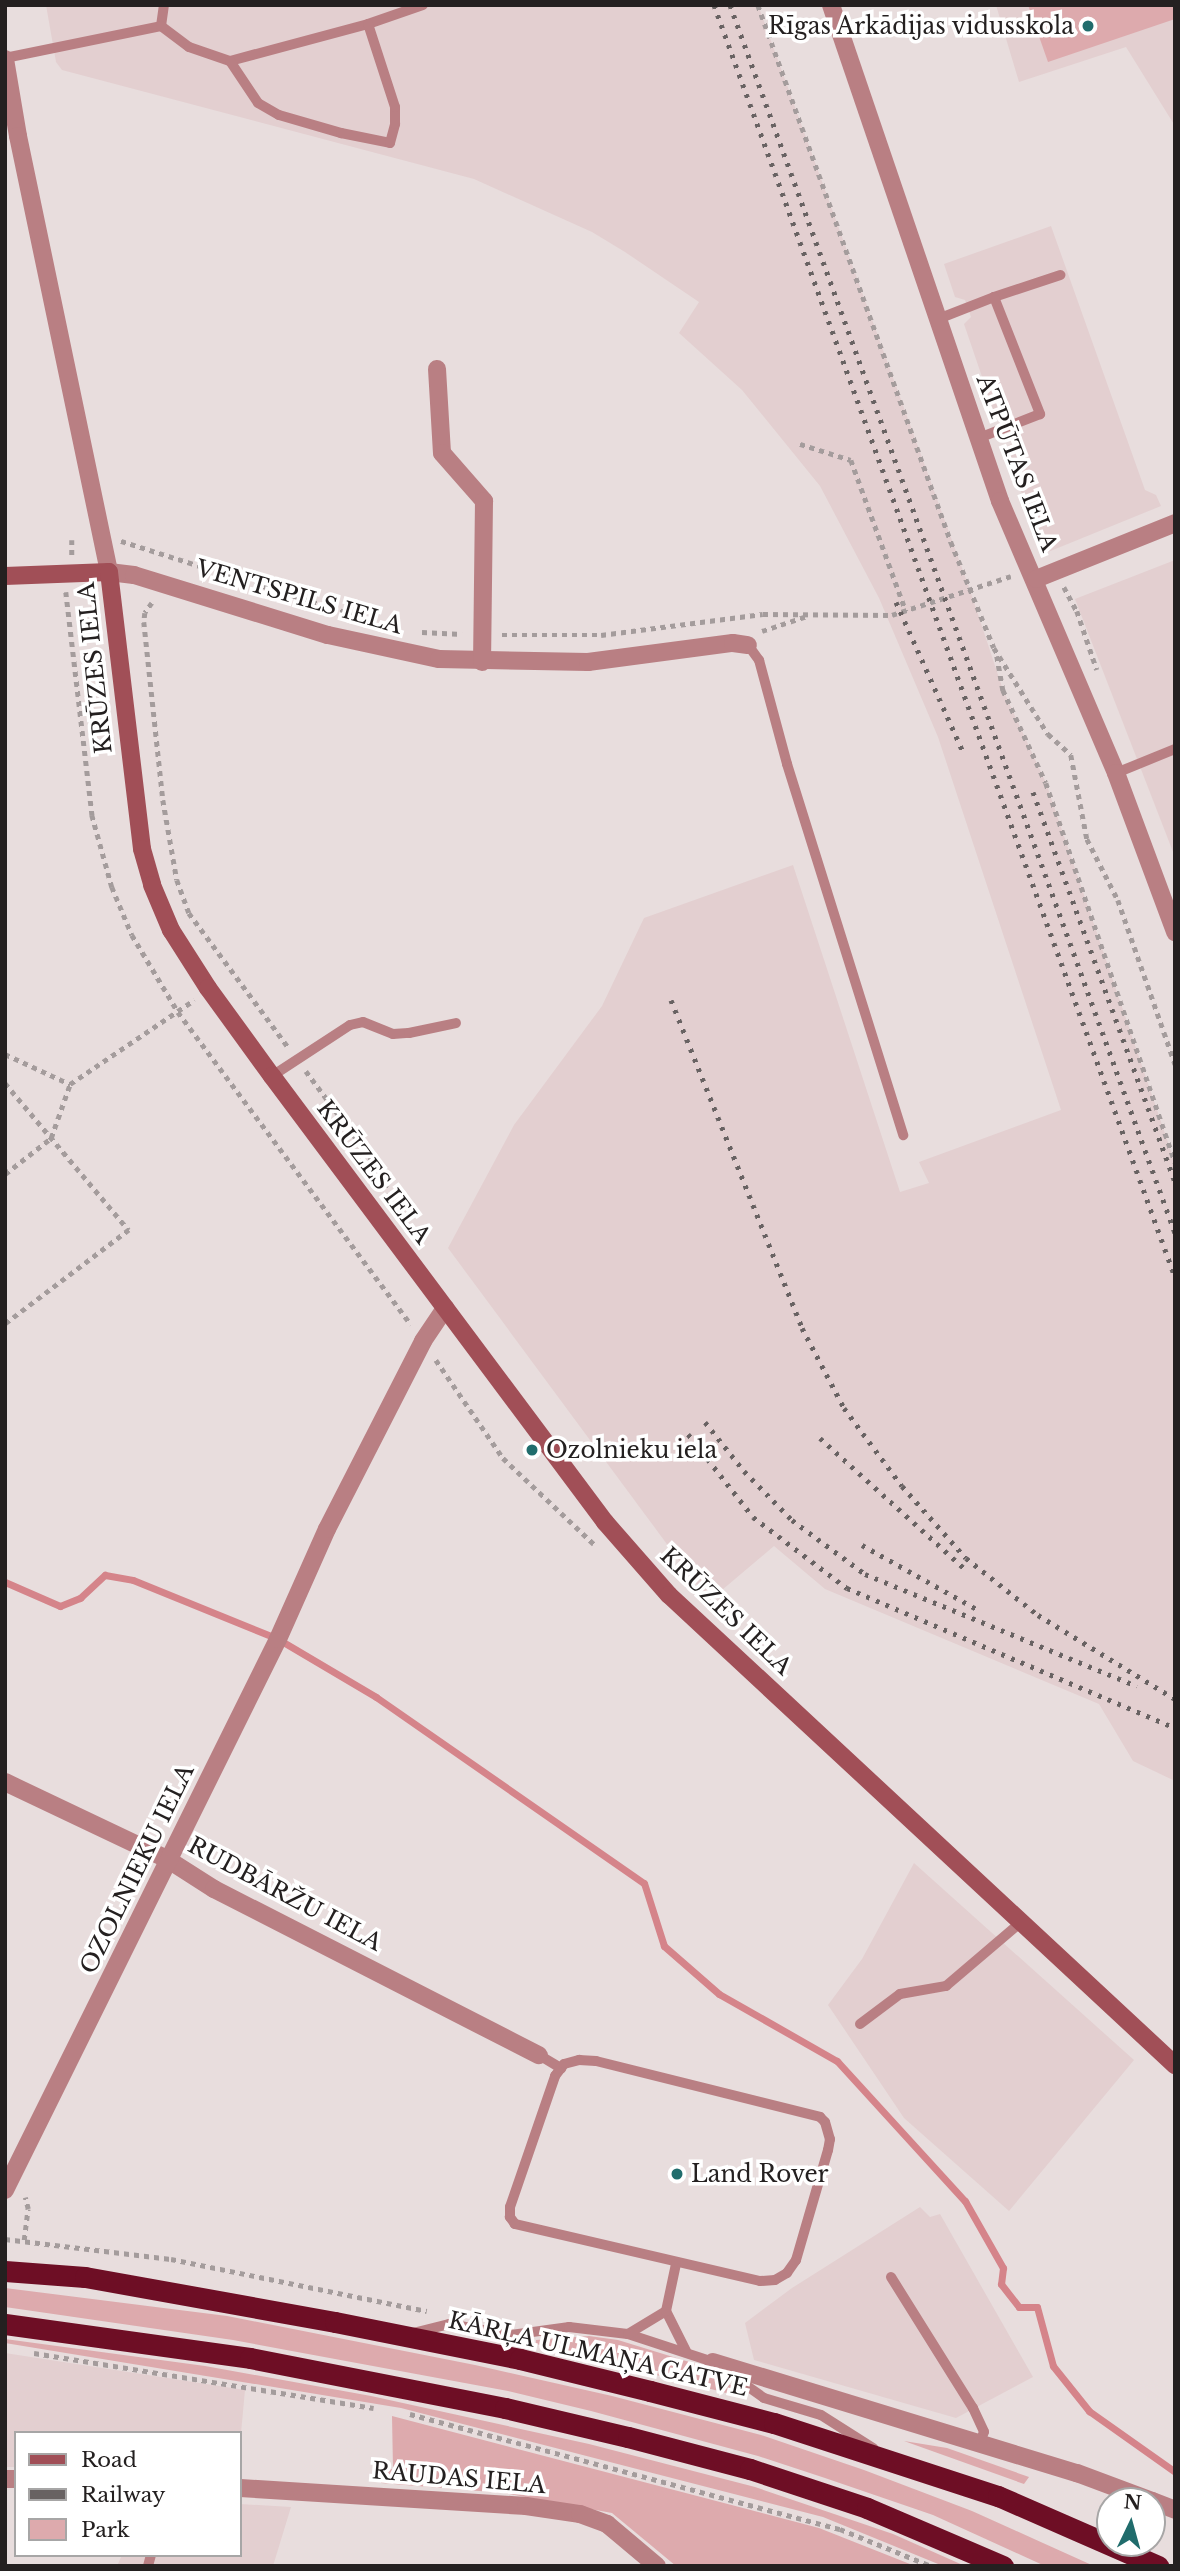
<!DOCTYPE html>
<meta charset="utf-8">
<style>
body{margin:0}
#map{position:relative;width:1180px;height:2571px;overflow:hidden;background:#e8dddd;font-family:"Libre Baskerville",serif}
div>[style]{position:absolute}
.built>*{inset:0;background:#e3cfd0}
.green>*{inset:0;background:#ddaaad}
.stream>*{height:7px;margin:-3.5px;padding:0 3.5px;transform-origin:3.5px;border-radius:3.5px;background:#d5848a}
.path>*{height:4.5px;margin-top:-2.25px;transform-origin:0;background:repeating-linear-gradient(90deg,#a49c9c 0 5px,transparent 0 10px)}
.lane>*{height:10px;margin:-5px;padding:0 5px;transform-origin:5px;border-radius:5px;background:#b97f83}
.street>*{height:18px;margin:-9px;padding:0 9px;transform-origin:9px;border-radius:9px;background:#b97f83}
.secondary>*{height:18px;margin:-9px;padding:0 9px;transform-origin:9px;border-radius:9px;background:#a14f57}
.highway>*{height:21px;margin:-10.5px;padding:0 10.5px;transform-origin:10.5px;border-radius:10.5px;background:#6e0e25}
.rail>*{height:5px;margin-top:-2.5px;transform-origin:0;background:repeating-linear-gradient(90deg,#686262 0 3.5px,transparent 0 10.5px)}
.dots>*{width:19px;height:19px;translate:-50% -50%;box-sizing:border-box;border:4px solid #fff;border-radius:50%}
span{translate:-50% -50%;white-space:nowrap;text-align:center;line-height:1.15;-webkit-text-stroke:7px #fff;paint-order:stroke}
.poi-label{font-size:23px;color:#242020}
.right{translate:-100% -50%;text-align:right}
.left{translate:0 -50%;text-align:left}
.street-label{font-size:23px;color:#242020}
.frame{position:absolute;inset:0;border:7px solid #242020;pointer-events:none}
.legend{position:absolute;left:14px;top:2431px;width:228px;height:126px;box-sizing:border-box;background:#fff;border:2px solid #a7a6a6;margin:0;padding:9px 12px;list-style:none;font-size:21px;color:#242020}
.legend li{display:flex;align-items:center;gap:14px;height:35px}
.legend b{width:35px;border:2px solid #a7a6a6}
.north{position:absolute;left:1096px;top:2487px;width:70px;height:70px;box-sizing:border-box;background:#fff;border:2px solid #a7a6a6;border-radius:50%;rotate:5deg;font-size:19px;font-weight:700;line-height:28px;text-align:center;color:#242020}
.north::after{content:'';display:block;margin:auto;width:24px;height:32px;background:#206c6c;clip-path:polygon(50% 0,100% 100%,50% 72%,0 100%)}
</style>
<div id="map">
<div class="built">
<div style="clip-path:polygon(46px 5px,758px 5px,970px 590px,1003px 690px,1046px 783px,1175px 1163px,1175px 1781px,1133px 1761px,1099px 1704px,825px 1589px,774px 1546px,709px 1601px,448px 1248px,514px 1125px,602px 1006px,644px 918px,793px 865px,900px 1192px,929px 1183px,919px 1162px,1061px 1110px,938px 737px,879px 598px,820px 486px,742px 390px,679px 333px,699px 302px,625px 252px,592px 232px,474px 179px,62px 70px,56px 62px)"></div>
<div style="clip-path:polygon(996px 5px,1175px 5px,1175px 126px,1126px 47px,1019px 82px)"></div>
<div style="clip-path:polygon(1051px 226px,1145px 490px,1156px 495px,1161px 506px,1048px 552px,1041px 550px,1006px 447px,1016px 441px,1006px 412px,993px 409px,964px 324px,971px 317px,965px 300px,955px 297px,944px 264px)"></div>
<div style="clip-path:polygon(1175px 560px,1175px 857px,1075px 599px)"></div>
<div style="clip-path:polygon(914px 1863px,1134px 2060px,1009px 2211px,904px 2118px,828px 2005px,862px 1959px)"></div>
<div style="clip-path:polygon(920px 2207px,930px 2217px,940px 2214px,1033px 2377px,956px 2418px,754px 2360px,745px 2323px,792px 2288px)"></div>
<div style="clip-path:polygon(5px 2353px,245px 2390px,240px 2444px,240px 2433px,16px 2433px,16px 2467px,5px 2467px)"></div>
<div style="clip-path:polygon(240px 2504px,291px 2507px,273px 2566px,117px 2566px,122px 2555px,240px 2555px)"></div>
</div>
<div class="green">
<div style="clip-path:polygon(1028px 5px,1175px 5px,1175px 19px,1048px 62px)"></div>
<div style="clip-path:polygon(5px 2288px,227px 2316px,475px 2365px,612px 2396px,761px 2435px,864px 2470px,972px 2511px,1094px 2566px,1045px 2566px,933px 2515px,825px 2478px,758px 2456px,591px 2411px,508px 2391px,233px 2340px,5px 2307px)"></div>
<div style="clip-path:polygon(589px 2336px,618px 2340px,699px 2365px,741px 2392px,738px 2396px,536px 2344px,536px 2340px)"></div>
<div style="clip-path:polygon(5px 2339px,205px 2366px,371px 2396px,589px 2444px,755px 2487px,893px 2534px,965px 2566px,943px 2566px,823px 2517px,401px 2408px,5px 2343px)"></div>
<div style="clip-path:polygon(392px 2416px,819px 2528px,915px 2566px,676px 2566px,612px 2513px,504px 2493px,381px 2483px,382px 2470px,393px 2469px)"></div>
<div style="clip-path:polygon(904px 2441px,947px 2448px,1029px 2477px,1024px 2484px)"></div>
</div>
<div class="stream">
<div style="left:5px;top:1582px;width:60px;rotate:23.6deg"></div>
<div style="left:60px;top:1606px;width:22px;rotate:-22deg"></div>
<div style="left:80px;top:1598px;width:34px;rotate:-43deg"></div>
<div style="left:105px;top:1575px;width:28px;rotate:10deg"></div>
<div style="left:133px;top:1580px;width:157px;rotate:22.1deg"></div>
<div style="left:278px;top:1639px;width:114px;rotate:30.6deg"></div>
<div style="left:376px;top:1697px;width:326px;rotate:34.8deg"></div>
<div style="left:644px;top:1883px;width:66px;rotate:72.4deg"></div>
<div style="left:664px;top:1946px;width:73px;rotate:41.1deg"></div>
<div style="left:719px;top:1994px;width:136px;rotate:29.6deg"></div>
<div style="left:837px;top:2061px;width:190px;rotate:47.6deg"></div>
<div style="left:965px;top:2201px;width:77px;rotate:60.4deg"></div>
<div style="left:1003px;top:2268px;width:16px;rotate:97deg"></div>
<div style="left:1001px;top:2284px;width:29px;rotate:52deg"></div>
<div style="left:1019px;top:2307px;width:18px"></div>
<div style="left:1037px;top:2307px;width:61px;rotate:74.8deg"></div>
<div style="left:1053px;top:2366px;width:58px;rotate:51.3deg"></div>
<div style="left:1089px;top:2411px;width:105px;rotate:35.3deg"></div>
</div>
<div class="path">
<div style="left:758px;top:5px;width:571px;rotate:70.23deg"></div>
<div style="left:951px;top:542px;width:114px;rotate:67.9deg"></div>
<div style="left:994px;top:648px;width:102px;rotate:57.9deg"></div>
<div style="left:1048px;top:734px;width:31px;rotate:42deg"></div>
<div style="left:1071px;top:755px;width:86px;rotate:79.2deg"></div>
<div style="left:1087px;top:839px;width:68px;rotate:63.1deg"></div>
<div style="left:1118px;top:900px;width:174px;rotate:70.8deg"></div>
<div style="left:800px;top:444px;width:53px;rotate:17.4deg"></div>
<div style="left:851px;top:460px;width:161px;rotate:70deg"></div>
<div style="left:72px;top:540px;width:16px;rotate:90deg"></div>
<div style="left:121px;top:541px;width:264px;rotate:17.6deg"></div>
<div style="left:1064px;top:587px;width:27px;rotate:62deg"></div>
<div style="left:1077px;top:611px;width:62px;rotate:71.3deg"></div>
<div style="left:66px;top:592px;width:225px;rotate:83.3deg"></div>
<div style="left:92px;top:815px;width:75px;rotate:74.5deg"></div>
<div style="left:112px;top:887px;width:52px;rotate:67.4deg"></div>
<div style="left:132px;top:935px;width:90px;rotate:59.1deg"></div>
<div style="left:178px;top:1012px;width:390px;rotate:53.3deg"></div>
<div style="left:152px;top:603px;width:12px;rotate:125deg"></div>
<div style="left:145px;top:613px;width:9px;rotate:96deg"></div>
<div style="left:144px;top:622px;width:179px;rotate:83.9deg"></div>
<div style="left:163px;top:800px;width:81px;rotate:80.1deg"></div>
<div style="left:177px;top:880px;width:35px;rotate:70deg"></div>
<div style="left:189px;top:913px;width:167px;rotate:53.5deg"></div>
<div style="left:762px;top:631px;width:47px;rotate:-18.4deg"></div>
<div style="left:422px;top:632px;width:40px;rotate:2.9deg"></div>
<div style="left:502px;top:635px;width:99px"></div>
<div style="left:601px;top:635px;width:163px;rotate:-7.4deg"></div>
<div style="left:763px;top:614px;width:129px;rotate:0.4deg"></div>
<div style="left:892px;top:615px;width:125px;rotate:-18.1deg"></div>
<div style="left:997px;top:656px;width:35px;rotate:80deg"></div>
<div style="left:1003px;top:690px;width:102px;rotate:65.2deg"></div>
<div style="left:1046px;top:783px;width:401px;rotate:71.2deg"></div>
<div style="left:5px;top:1054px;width:72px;rotate:24.8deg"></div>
<div style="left:70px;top:1084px;width:150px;rotate:-34.1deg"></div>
<div style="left:306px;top:1071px;width:107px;rotate:53.3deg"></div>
<div style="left:370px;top:1157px;width:52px;rotate:61.5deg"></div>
<div style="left:5px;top:1083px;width:192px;rotate:49.9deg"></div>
<div style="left:129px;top:1230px;width:156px;rotate:142.8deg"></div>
<div style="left:5px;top:1174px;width:58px;rotate:-38deg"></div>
<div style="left:51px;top:1138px;width:57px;rotate:-70.6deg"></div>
<div style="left:436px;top:1360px;width:119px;rotate:55.6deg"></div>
<div style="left:503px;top:1458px;width:125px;rotate:43.4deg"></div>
<div style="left:5px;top:2239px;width:167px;rotate:6.9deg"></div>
<div style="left:171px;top:2259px;width:261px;rotate:11.5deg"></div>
<div style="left:24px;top:2240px;width:31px;rotate:-83deg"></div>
<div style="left:28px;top:2209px;width:12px;rotate:-104deg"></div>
<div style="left:34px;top:2353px;width:344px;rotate:9.2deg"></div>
<div style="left:410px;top:2414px;width:445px;rotate:15deg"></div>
<div style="left:840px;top:2529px;width:98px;rotate:22.1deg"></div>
</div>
<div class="lane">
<div style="left:161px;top:26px;width:21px;rotate:-82deg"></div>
<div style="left:5px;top:58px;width:159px;rotate:-11.6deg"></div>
<div style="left:161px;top:26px;width:35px;rotate:37deg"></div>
<div style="left:189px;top:47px;width:43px;rotate:18.9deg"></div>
<div style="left:230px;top:61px;width:143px;rotate:-15deg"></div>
<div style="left:368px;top:24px;width:58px;rotate:-19.1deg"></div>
<div style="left:230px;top:61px;width:50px;rotate:56.3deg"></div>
<div style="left:258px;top:103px;width:24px;rotate:30deg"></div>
<div style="left:279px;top:115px;width:65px;rotate:16.2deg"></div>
<div style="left:341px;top:133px;width:50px;rotate:11.5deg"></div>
<div style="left:390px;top:143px;width:20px;rotate:-75deg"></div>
<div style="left:395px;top:124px;width:17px;rotate:-90deg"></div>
<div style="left:395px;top:107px;width:87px;rotate:-108deg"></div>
<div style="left:994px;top:297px;width:70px;rotate:-18.4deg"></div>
<div style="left:938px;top:319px;width:60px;rotate:-21.4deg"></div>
<div style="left:994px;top:297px;width:126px;rotate:68.5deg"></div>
<div style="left:1040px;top:414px;width:66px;rotate:158.5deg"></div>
<div style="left:748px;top:645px;width:19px;rotate:54deg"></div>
<div style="left:759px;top:660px;width:108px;rotate:74.9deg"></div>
<div style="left:787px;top:764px;width:389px;rotate:72.6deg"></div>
<div style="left:1116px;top:773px;width:64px;rotate:-22.1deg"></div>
<div style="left:272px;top:1076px;width:93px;rotate:-33.2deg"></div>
<div style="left:350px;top:1025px;width:13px;rotate:-13deg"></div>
<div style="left:363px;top:1022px;width:32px;rotate:22deg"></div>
<div style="left:393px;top:1034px;width:16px;rotate:-4deg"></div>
<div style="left:409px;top:1033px;width:48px;rotate:-12deg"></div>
<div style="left:860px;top:2024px;width:50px;rotate:-36.9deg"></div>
<div style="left:900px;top:1994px;width:47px;rotate:-9.9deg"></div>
<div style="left:946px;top:1986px;width:97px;rotate:-40.4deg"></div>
<div style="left:539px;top:2055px;width:26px;rotate:31deg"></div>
<div style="left:579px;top:2060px;width:17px;rotate:3deg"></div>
<div style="left:596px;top:2061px;width:231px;rotate:14deg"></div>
<div style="left:820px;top:2117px;width:7px;rotate:45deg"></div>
<div style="left:825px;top:2122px;width:18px;rotate:74deg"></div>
<div style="left:830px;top:2139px;width:11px;rotate:100deg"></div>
<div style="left:828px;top:2150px;width:115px;rotate:106.2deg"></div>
<div style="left:796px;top:2260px;width:16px;rotate:125deg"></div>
<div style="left:787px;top:2273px;width:14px;rotate:150deg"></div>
<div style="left:775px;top:2280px;width:15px;rotate:176deg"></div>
<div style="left:760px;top:2281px;width:252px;rotate:-166.9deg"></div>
<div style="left:515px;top:2224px;width:9px;rotate:-126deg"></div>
<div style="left:510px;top:2217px;width:10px;rotate:-90deg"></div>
<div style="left:510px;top:2207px;width:139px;rotate:-71deg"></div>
<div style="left:555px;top:2076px;width:15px;rotate:-53deg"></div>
<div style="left:564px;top:2064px;width:16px;rotate:-15deg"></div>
<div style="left:891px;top:2277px;width:155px;rotate:58deg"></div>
<div style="left:973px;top:2408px;width:26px;rotate:65deg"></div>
<div style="left:984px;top:2432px;width:11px;rotate:112deg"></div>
<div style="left:666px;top:2311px;width:45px;rotate:63.4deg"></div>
<div style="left:413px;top:2333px;width:37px;rotate:-14deg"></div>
<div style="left:449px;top:2324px;width:63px;rotate:10.1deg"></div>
<div style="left:511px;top:2335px;width:59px;rotate:-7.9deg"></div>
<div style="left:569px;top:2327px;width:59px;rotate:6.8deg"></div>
<div style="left:628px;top:2334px;width:89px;rotate:18.2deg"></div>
<div style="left:713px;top:2362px;width:62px;rotate:35.2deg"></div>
<div style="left:764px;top:2398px;width:59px;rotate:16.6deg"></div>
<div style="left:821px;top:2415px;width:62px;rotate:32.4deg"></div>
<div style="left:628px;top:2334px;width:44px;rotate:-31.2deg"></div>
<div style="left:666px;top:2311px;width:48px;rotate:-78deg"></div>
<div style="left:148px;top:2566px;width:11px;rotate:-75deg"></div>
</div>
<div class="street">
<div style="left:831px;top:5px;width:524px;rotate:71.18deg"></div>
<div style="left:1000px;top:501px;width:296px;rotate:66.9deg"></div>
<div style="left:1116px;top:773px;width:170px;rotate:69.6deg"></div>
<div style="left:5px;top:59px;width:78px;rotate:80.4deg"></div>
<div style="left:18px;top:136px;width:445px;rotate:78.2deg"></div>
<div style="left:109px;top:572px;width:25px;rotate:7deg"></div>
<div style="left:134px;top:575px;width:203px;rotate:17.2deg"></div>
<div style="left:328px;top:635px;width:114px;rotate:12.2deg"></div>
<div style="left:439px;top:659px;width:149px;rotate:1.2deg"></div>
<div style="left:588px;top:662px;width:146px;rotate:-7.5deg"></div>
<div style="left:733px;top:643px;width:15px;rotate:8deg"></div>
<div style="left:437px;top:369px;width:84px;rotate:86.6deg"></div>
<div style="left:442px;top:453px;width:64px;rotate:48.8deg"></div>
<div style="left:484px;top:501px;width:161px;rotate:90.7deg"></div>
<div style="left:1036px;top:579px;width:150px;rotate:-21.9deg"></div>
<div style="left:5px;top:1782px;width:179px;rotate:25.4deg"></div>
<div style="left:167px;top:1859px;width:56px;rotate:32.6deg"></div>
<div style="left:214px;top:1889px;width:365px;rotate:27.1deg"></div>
<div style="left:5px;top:2190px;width:615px;rotate:-63.64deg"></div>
<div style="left:278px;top:1639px;width:120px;rotate:-66deg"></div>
<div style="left:327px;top:1529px;width:211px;rotate:-62.9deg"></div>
<div style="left:423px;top:1341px;width:40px;rotate:-56deg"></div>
<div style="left:713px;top:2362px;width:381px;rotate:17deg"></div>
<div style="left:1077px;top:2473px;width:80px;rotate:20.5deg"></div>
<div style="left:5px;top:2479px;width:11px"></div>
<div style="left:240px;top:2488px;width:287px;rotate:3.6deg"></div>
<div style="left:526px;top:2506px;width:55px;rotate:8.4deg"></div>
<div style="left:580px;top:2514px;width:29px;rotate:20deg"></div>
<div style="left:607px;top:2524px;width:65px;rotate:40deg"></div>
<div style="left:1152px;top:2501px;width:25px;rotate:21deg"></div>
</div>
<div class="secondary">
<div style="left:5px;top:576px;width:104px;rotate:-2.2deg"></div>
<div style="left:109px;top:572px;width:279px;rotate:83.2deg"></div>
<div style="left:142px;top:849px;width:37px;rotate:74deg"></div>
<div style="left:152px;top:885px;width:49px;rotate:67.1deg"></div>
<div style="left:171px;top:930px;width:69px;rotate:57.5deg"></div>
<div style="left:208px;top:988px;width:109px;rotate:54deg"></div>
<div style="left:272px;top:1076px;width:557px;rotate:53.25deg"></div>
<div style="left:605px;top:1522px;width:97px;rotate:48.8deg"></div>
<div style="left:669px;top:1595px;width:691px;rotate:42.89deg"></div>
</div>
<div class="highway">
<div style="left:5px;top:2271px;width:80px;rotate:4.3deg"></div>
<div style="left:85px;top:2277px;width:254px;rotate:10.2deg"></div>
<div style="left:335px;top:2322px;width:189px;rotate:11.3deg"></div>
<div style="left:520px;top:2359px;width:134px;rotate:13.8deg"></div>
<div style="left:650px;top:2391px;width:128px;rotate:14.5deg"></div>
<div style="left:774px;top:2423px;width:236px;rotate:18.1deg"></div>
<div style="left:998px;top:2496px;width:175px;rotate:23.6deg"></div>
<div style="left:5px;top:2324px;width:247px;rotate:7.9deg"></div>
<div style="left:250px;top:2358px;width:260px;rotate:11.1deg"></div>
<div style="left:505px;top:2408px;width:126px;rotate:13.3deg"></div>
<div style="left:628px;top:2437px;width:126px;rotate:14.7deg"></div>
<div style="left:750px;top:2469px;width:123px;rotate:18.4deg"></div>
<div style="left:867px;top:2508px;width:148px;rotate:23.1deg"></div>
</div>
<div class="rail">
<div style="left:714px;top:5px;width:1353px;rotate:70.08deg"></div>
<div style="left:730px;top:5px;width:1306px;rotate:70.08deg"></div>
<div style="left:896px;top:602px;width:167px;rotate:65.9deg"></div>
<div style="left:1033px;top:792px;width:416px;rotate:70deg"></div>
<div style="left:671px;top:1000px;width:353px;rotate:68.2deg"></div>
<div style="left:802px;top:1328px;width:90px;rotate:62.3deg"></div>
<div style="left:844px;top:1408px;width:97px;rotate:53.4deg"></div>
<div style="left:902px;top:1486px;width:96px;rotate:48.4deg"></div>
<div style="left:966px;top:1558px;width:92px;rotate:38.4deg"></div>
<div style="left:1038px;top:1615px;width:161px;rotate:31.5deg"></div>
<div style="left:705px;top:1422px;width:63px;rotate:51.5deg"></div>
<div style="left:744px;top:1471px;width:69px;rotate:45.6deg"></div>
<div style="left:792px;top:1520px;width:91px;rotate:36.5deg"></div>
<div style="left:865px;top:1574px;width:294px;rotate:22.4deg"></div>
<div style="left:688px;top:1434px;width:105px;rotate:51.9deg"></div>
<div style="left:753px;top:1517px;width:118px;rotate:37.1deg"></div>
<div style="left:847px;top:1588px;width:357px;rotate:23.1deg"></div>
<div style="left:820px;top:1438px;width:194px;rotate:42.1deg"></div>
<div style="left:862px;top:1545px;width:135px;rotate:29.2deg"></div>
</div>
<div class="dots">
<div style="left:1088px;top:26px;background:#206c6c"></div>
<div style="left:532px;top:1450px;background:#206c6c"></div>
<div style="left:677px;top:2174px;background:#206c6c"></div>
</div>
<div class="poi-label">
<span class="right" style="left:1074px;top:26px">Rīgas Arkādijas vidusskola</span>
<span class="left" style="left:546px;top:1450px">Ozolnieku iela</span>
<span class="left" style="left:691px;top:2174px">Land Rover</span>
</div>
<div class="street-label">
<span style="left:1017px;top:463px;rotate:69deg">ATPŪTAS IELA</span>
<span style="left:299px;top:597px;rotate:16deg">VENTSPILS IELA</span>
<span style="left:95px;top:668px;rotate:-96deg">KRŪZES IELA</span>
<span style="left:374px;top:1172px;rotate:53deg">KRŪZES IELA</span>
<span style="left:726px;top:1611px;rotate:44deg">KRŪZES IELA</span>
<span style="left:137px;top:1869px;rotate:-64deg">OZOLNIEKU IELA</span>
<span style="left:285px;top:1894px;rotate:28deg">RUDBĀRŽU IELA</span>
<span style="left:598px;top:2354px;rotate:13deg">KĀRĻA ULMAŅA GATVE</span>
<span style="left:459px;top:2478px;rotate:5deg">RAUDAS IELA</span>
</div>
<div class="frame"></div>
<ul class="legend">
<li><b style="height:9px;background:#a14f57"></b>Road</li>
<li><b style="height:9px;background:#686262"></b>Railway</li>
<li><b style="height:19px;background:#ddaaad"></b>Park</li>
</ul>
<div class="north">N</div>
</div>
